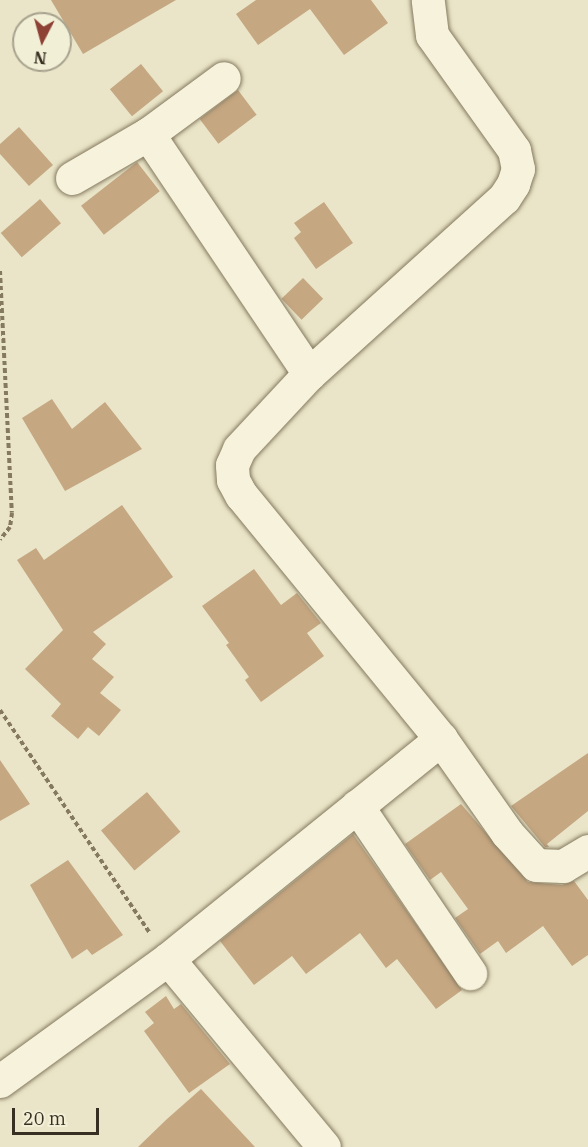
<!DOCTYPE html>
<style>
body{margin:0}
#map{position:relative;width:588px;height:1147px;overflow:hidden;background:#eae5c8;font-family:"IBM Plex Serif",serif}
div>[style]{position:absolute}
.building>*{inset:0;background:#c5a782;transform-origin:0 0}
.path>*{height:4px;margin-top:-2px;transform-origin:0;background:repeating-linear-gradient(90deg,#85795f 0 4.5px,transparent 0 7.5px)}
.roads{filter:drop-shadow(0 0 2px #85795f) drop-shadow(0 0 2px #85795f)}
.street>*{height:33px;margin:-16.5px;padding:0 16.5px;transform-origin:16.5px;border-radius:16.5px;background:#f6f2db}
span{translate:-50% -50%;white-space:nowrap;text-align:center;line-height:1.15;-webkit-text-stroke:6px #f2efd7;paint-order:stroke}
.north{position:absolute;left:12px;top:12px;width:60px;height:60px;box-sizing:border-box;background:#f2efd7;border:2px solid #a7a28e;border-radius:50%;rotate:186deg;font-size:16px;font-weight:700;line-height:24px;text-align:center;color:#372f21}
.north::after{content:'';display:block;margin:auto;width:21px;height:27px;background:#8e4135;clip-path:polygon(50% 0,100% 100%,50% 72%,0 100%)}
.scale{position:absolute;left:12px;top:1108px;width:87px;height:27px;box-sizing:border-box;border:3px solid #372f21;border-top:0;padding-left:8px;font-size:18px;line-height:21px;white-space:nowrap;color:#372f21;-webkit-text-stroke:4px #f2efd7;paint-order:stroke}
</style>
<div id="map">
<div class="building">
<div style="clip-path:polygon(51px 0,176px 0,83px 54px)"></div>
<div style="clip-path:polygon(256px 0,371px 0,388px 23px,344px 55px,310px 9px,258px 45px,236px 14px)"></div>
<div style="left:141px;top:64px;width:35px;height:40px;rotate:51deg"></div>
<div style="left:238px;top:90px;width:31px;height:48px;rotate:53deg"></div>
<div style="clip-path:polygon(19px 127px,53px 165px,29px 186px,0 154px,0 144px)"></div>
<div style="left:137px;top:162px;width:37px;height:71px;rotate:52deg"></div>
<div style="left:40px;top:199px;width:32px;height:52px;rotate:49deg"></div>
<div style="clip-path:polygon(324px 202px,353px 243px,316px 269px,294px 238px,301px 232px,294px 223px)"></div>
<div style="left:303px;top:278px;width:29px;height:30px;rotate:46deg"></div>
<div style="clip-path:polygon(52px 399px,72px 429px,105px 402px,142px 449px,65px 491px,22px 418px)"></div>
<div style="clip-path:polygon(122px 505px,173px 577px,93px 632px,106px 644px,92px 659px,114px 677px,100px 693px,121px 710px,99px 736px,88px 727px,78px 739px,51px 716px,61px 704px,25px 669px,63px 630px,17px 560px,36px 548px,44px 560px)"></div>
<div style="clip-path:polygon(254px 569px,281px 605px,297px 593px,321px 623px,307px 633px,324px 656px,261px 702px,245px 680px,249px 677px,226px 645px,229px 643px,202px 606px)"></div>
<div style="clip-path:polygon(588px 753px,588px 811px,547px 844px,549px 847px,545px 847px,511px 806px)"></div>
<div style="clip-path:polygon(0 760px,30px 804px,0 821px)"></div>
<div style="left:147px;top:792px;width:52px;height:60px;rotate:50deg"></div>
<div style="clip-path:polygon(461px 804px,528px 882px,562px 885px,574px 881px,588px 900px,588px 955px,572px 966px,543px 926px,506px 953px,498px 941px,480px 954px,455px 918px,468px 909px,441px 872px,430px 880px,405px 844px)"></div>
<div style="clip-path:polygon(353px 834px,462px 990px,436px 1009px,397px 959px,386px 968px,360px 933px,306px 974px,292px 956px,254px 985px,220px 941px)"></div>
<div style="clip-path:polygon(68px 860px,123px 935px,92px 955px,87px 949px,72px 959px,30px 885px)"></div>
<div style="clip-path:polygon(166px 996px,174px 1009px,181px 1004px,230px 1064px,189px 1093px,144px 1031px,154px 1023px,145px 1012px)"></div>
<div style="clip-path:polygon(201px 1089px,255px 1147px,138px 1147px,167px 1119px)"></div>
</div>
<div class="path">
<div style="left:0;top:271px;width:242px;rotate:87.2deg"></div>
<div style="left:12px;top:513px;width:14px;rotate:98deg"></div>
<div style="left:10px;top:527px;width:16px;rotate:128deg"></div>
<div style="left:0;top:710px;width:269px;rotate:56.1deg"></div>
</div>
<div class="roads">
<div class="street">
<div style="left:148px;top:134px;width:289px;rotate:56.1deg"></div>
<div style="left:72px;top:178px;width:88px;rotate:-30.1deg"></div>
<div style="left:148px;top:134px;width:94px;rotate:-36.4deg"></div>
<div style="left:441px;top:739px;width:115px;rotate:54.9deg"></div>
<div style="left:507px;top:833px;width:43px;rotate:47.8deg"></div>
<div style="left:536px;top:865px;width:27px;rotate:2deg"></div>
<div style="left:563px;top:866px;width:29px;rotate:-31deg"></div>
<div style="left:357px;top:806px;width:202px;rotate:55.9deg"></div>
<div style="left:168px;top:959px;width:244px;rotate:50.3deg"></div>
<div style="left:0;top:1081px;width:208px;rotate:-36deg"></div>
<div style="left:168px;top:959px;width:351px;rotate:-38.9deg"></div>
<div style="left:441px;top:739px;width:315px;rotate:-129.3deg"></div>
<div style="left:241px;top:495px;width:17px;rotate:-118deg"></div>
<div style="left:233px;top:480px;width:15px;rotate:-94deg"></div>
<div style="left:232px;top:465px;width:17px;rotate:-66deg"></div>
<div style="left:239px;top:449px;width:103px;rotate:-47deg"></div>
<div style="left:309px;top:374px;width:263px;rotate:-42.1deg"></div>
<div style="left:504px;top:198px;width:17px;rotate:-57deg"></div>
<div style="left:513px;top:184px;width:16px;rotate:-72deg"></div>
<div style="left:518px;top:169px;width:19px;rotate:-102deg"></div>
<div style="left:514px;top:150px;width:141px;rotate:-125.5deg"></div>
<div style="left:432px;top:35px;width:35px;rotate:-97deg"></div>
</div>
</div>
<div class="north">N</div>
<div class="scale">20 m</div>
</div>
